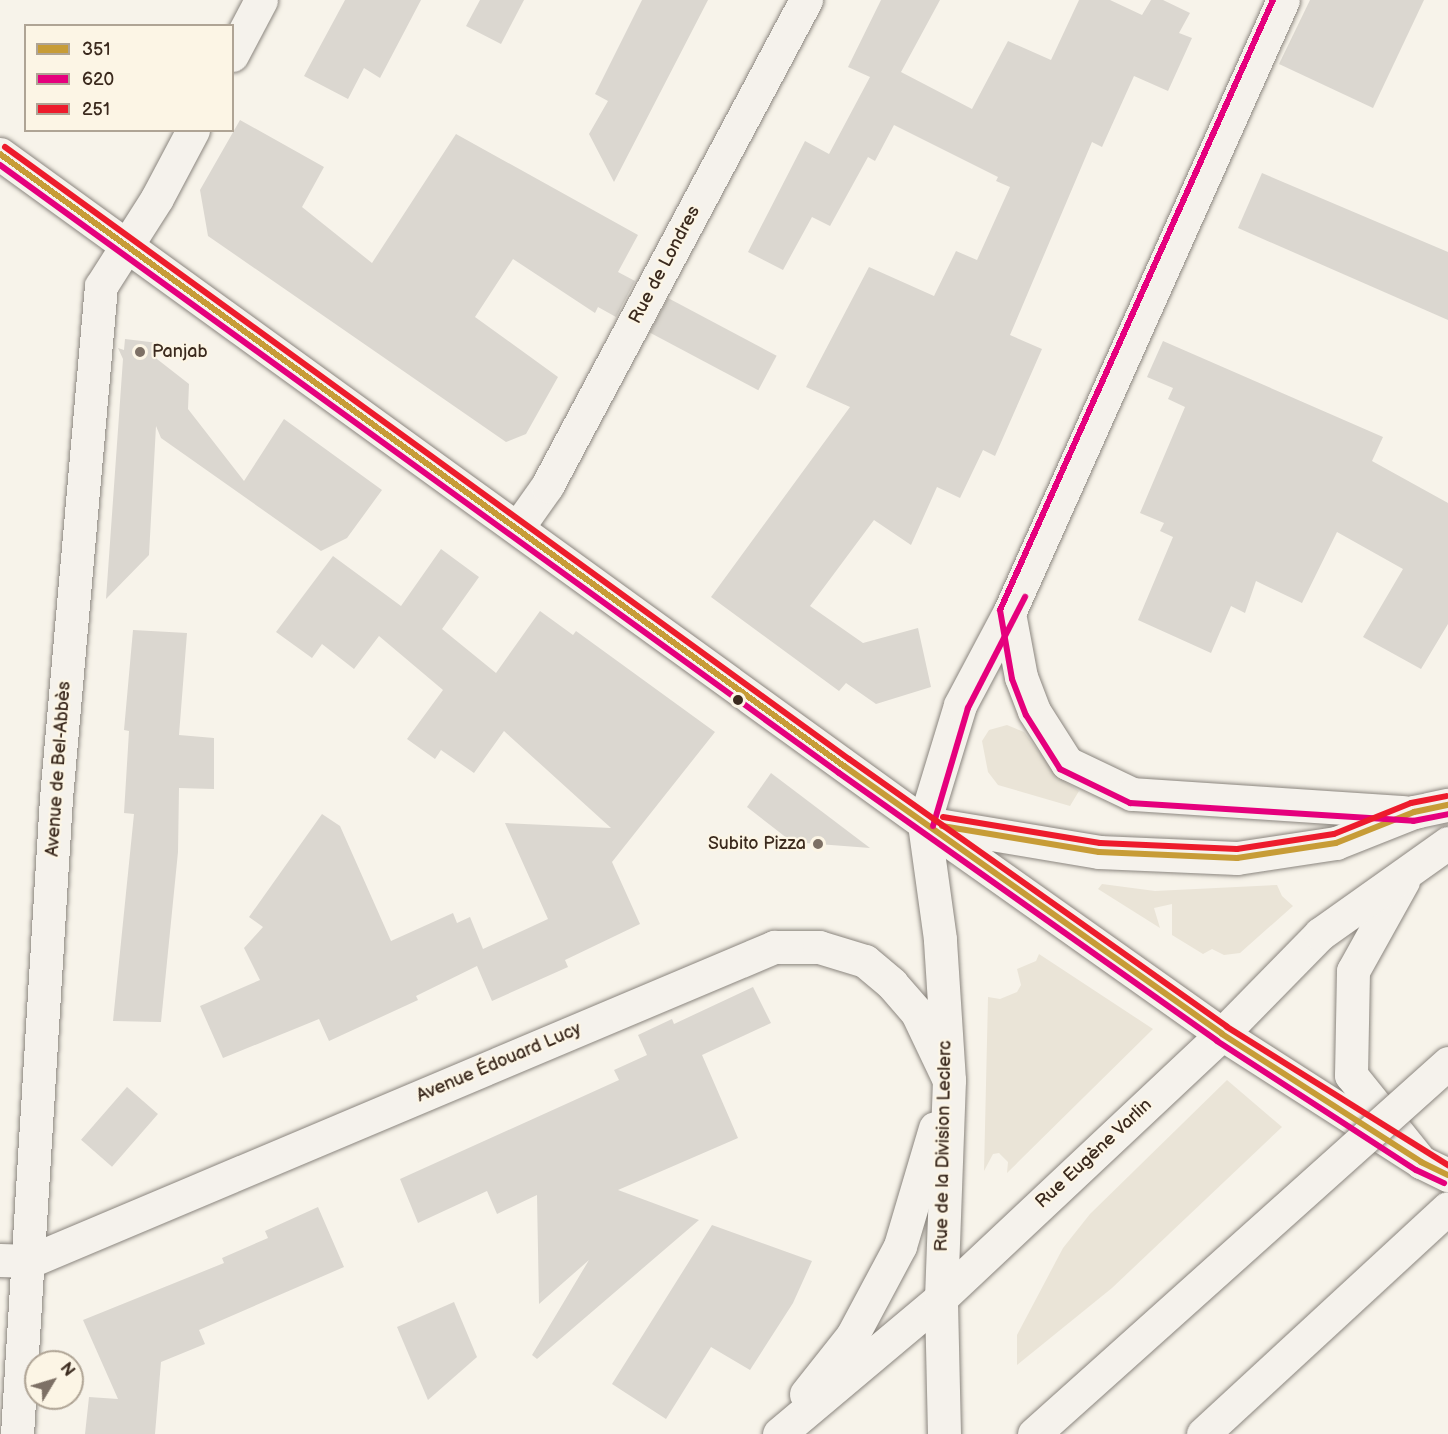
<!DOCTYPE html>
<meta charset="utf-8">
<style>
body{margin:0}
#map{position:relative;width:1448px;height:1434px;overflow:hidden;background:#f7f3ea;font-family:"Balsamiq Sans",sans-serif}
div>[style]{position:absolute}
.green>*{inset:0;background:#eae4d7}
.building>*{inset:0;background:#dbd7d0;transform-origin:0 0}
.roads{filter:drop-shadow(0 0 2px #8b867f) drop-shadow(0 0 2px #8b867f)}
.minor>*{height:33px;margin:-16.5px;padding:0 16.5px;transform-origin:16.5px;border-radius:16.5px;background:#f5f2ec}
.major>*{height:33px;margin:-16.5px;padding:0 16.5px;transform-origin:16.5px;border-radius:16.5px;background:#f5f2ec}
.highway>*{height:33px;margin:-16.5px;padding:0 16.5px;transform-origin:16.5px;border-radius:16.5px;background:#f5f2ec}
.bridges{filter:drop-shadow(0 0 2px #8b867f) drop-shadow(0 0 2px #8b867f)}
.highway-bridge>*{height:33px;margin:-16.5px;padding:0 16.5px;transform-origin:16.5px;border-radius:16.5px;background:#f5f2ec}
.bus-1>*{height:6px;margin:-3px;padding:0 3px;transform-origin:3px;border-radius:3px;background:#c79c37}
.bus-2>*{height:6px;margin:-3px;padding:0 3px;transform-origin:3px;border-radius:3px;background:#e5007d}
.bus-3>*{height:6px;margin:-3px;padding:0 3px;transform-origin:3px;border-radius:3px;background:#ed1b2c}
.dots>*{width:16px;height:16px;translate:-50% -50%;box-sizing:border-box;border:3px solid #fcf5e5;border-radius:50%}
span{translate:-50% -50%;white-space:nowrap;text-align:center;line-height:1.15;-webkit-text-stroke:4.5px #fcf5e5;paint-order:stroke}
.street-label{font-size:18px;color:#3b2a1e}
.poi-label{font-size:18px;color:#3b2a1e}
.left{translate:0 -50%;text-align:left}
.right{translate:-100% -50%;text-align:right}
.legend{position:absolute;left:24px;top:24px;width:210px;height:108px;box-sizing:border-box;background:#fcf5e5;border:2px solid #afa495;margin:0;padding:8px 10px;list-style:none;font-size:18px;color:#3b2a1e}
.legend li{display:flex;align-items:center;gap:12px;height:30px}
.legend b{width:30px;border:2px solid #afa495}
.north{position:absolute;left:24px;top:1350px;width:60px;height:60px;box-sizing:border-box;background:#fcf5e5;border:2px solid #afa495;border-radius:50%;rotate:52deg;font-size:16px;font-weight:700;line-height:24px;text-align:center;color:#3b2a1e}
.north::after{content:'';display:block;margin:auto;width:21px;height:27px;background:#7d7065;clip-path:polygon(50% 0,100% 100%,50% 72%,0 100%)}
</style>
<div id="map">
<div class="green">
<div style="clip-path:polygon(1007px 725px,1024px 732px,1057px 776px,1079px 791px,1070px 806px,998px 785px,988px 772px,982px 741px,989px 730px)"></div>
<div style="clip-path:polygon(1102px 884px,1155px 891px,1277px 885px,1282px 896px,1293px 906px,1240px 953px,1224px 955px,1212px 949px,1203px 954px,1172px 935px,1172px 904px,1154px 908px,1160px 928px,1098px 889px)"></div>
<div style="clip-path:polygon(1039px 954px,1153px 1029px,1007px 1173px,1008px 1162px,999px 1153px,993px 1154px,984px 1171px,988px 997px,1000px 999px,1017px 992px,1021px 985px,1017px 969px,1036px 961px)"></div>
<div style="clip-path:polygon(1227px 1080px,1282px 1127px,1112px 1288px,1017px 1365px,1017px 1335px,1063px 1248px,1090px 1214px)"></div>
</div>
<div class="building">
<div style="clip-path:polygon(345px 0,421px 0,380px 78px,364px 68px,348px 99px,304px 76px)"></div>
<div style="clip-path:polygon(480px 0,524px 0,501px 44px,466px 26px)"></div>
<div style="clip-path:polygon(642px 0,708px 0,614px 182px,589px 134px,608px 101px,595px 94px)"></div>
<div style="clip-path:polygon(881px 0,940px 0,901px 72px,972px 109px,1008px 41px,1051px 60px,1079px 0,1110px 0,1142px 15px,1151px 0,1163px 0,1190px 13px,1179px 33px,1192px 38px,1168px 91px,1134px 76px,1102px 147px,1092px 142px,1010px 335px,1042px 349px,995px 456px,983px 450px,960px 498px,937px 487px,911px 545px,874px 520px,810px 606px,863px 643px,918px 628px,931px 687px,876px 704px,846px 683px,839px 691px,711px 597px,850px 407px,806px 387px,869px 267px,934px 296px,956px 251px,977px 260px,1010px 187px,996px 181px,998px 177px,894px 125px,875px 161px,868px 157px,830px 226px,812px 217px,783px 270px,748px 252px,805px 141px,829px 154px,870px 77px,848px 67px)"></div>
<div style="clip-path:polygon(1310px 0,1424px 0,1373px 108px,1279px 64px)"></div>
<div style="clip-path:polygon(240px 120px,324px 167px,302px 207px,372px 263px,456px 134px,638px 235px,618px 272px,635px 281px,616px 317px,598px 307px,595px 313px,513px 259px,475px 317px,558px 377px,526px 434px,506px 442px,208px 236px,200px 190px)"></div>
<div style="clip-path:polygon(1262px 173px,1448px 252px,1448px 320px,1238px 228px)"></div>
<div style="left:668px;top:298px;width:123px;height:39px;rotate:28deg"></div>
<div style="clip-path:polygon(125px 339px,158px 343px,157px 359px,189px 384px,188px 409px,244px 481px,284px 419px,382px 490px,347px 538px,321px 551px,161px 438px,156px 426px,149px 555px,106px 599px,123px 359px,118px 348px,124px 350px)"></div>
<div style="clip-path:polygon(1163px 341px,1383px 437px,1372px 461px,1448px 503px,1448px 624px,1421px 669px,1363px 637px,1403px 569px,1337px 532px,1302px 603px,1256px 581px,1245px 613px,1231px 606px,1211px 653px,1138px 620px,1173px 537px,1160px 531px,1164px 523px,1140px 513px,1185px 407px,1168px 399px,1173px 388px,1147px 377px)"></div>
<div style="clip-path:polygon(441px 549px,479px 577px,442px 629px,496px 673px,540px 611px,573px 635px,576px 631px,715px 732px,612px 862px,640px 924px,565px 960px,568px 967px,492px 1001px,477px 966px,416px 996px,418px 1000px,329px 1041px,319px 1019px,223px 1058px,200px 1006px,260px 980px,244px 948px,263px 927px,249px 917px,322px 814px,340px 826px,391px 941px,453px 913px,457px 923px,470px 917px,483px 949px,548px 919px,505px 823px,611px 828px,504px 731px,474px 773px,441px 750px,435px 759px,407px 739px,443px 690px,379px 636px,354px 669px,322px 644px,312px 658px,276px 632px,333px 556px,401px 606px)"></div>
<div style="clip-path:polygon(133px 630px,187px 633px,179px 735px,214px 738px,214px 789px,179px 788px,178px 852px,161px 1022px,113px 1021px,134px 814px,124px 813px,129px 731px,124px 730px)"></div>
<div style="clip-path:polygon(771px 773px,870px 848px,792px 842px,747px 807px)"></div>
<div style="clip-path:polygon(753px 987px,771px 1023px,702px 1055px,738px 1138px,618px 1190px,699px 1220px,537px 1359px,532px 1355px,589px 1260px,539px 1304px,537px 1195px,497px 1214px,487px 1191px,418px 1223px,400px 1179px,619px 1080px,614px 1070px,647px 1055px,638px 1035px,672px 1019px,674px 1024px)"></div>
<div style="left:127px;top:1087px;width:41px;height:70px;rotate:41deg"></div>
<div style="clip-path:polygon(318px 1207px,344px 1267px,199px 1330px,205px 1344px,161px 1362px,155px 1434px,85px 1434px,89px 1397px,118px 1399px,83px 1320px,224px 1263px,222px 1258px,268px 1238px,265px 1231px)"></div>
<div style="clip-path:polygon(712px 1225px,812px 1261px,793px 1303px,750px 1370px,711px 1347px,666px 1419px,612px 1384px)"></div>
<div style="clip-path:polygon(454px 1302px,477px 1357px,428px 1400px,397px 1327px)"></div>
</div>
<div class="roads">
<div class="minor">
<div style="left:232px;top:55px;width:62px;rotate:-62.2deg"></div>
<div style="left:518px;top:527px;width:50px;rotate:-54.7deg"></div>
<div style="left:547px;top:486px;width:551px;rotate:-61.95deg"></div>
<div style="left:0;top:1260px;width:30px;rotate:2deg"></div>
<div style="left:30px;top:1261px;width:808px;rotate:-22.88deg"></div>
<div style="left:774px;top:947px;width:45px"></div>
<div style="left:819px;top:947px;width:48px;rotate:16.9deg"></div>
<div style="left:865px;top:961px;width:35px;rotate:40deg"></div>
<div style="left:892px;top:984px;width:38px;rotate:49deg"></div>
<div style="left:917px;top:1013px;width:74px;rotate:64.5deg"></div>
<div style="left:17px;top:1434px;width:637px;rotate:-86.49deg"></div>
<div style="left:56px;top:798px;width:514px;rotate:-84.98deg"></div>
<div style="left:101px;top:286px;width:104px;rotate:-57.5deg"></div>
<div style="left:157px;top:198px;width:77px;rotate:-62.1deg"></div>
</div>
<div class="major">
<div style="left:0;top:154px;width:1141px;rotate:35.91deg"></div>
<div style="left:924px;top:823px;width:365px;rotate:35.3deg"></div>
<div style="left:1222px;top:1034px;width:237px;rotate:32.7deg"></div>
<div style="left:1009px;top:613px;width:65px;rotate:79.4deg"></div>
<div style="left:1021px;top:677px;width:36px;rotate:69deg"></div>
<div style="left:1034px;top:711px;width:62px;rotate:57.6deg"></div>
<div style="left:1067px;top:763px;width:72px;rotate:25.5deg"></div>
<div style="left:1132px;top:794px;width:272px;rotate:3.8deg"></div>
<div style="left:932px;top:824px;width:169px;rotate:9.5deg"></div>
<div style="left:1099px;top:852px;width:138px;rotate:2.5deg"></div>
<div style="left:1237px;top:858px;width:100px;rotate:-8.6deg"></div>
<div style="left:1336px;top:843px;width:84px;rotate:-21.7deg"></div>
<div style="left:1414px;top:812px;width:35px;rotate:-12deg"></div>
<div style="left:1403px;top:881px;width:103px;rotate:119.1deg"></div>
<div style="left:1353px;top:971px;width:104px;rotate:91.1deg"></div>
<div style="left:1351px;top:1075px;width:112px;rotate:51.2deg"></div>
<div style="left:1421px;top:1162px;width:30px;rotate:26deg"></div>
<div style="left:806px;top:1394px;width:74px;rotate:-51.6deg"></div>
<div style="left:852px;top:1336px;width:102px;rotate:-61.9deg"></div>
<div style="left:900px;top:1246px;width:123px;rotate:-73.5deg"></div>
<div style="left:779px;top:1434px;width:212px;rotate:-40deg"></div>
<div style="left:941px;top:1298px;width:386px;rotate:-43.2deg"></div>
<div style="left:1222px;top:1034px;width:140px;rotate:-45.6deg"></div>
<div style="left:1320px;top:934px;width:157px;rotate:-35.4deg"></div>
<div style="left:944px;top:1434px;width:136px;rotate:-91.3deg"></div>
<div style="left:941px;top:1298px;width:218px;rotate:-87.9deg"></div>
<div style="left:949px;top:1080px;width:141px;rotate:-93.7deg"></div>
<div style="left:940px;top:939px;width:117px;rotate:-97.9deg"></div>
<div style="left:924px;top:823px;width:123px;rotate:-73deg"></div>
<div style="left:960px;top:705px;width:104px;rotate:-62deg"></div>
<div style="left:1009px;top:613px;width:671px;rotate:-65.92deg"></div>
</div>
<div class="highway">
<div style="left:1203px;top:1434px;width:333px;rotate:-42.7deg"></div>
</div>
</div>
<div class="bridges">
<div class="highway-bridge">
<div style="left:1034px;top:1434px;width:556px;rotate:-41.86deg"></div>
</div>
</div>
<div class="bus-1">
<div style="left:0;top:154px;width:1043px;rotate:35.95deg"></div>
<div style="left:844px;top:766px;width:463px;rotate:35.3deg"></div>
<div style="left:1222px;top:1034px;width:237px;rotate:32.7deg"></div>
<div style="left:1421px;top:1162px;width:30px;rotate:26deg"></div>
<div style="left:942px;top:826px;width:159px;rotate:9.4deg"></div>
<div style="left:1099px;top:852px;width:138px;rotate:2.5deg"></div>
<div style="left:1237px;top:858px;width:100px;rotate:-8.6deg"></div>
<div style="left:1336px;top:843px;width:84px;rotate:-21.7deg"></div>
<div style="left:1414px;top:812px;width:35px;rotate:-12deg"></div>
</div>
<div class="bus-2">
<div style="left:1273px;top:0;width:668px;rotate:114.11deg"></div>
<div style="left:1000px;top:610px;width:70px;rotate:80.1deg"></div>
<div style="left:1012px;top:679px;width:39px;rotate:69deg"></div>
<div style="left:1026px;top:715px;width:64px;rotate:57.8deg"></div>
<div style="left:1060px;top:769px;width:78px;rotate:25.9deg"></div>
<div style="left:1130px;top:803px;width:284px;rotate:3.6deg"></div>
<div style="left:1413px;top:821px;width:36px;rotate:-11deg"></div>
<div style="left:0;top:165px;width:1036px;rotate:35.93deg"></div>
<div style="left:839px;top:773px;width:463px;rotate:35.3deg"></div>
<div style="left:1217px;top:1041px;width:237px;rotate:33deg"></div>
<div style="left:1416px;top:1170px;width:31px;rotate:25deg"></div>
<div style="left:933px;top:826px;width:123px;rotate:-73.5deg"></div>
<div style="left:968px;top:708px;width:125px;rotate:-62.8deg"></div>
</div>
<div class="bus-3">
<div style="left:5px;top:147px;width:1043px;rotate:35.95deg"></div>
<div style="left:849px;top:759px;width:463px;rotate:35.3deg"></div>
<div style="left:1227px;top:1027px;width:261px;rotate:32deg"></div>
<div style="left:943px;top:817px;width:159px;rotate:9.4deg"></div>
<div style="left:1100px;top:843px;width:137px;rotate:2.5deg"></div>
<div style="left:1237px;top:849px;width:98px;rotate:-8.8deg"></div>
<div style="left:1334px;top:834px;width:83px;rotate:-21.9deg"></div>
<div style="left:1411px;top:803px;width:36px;rotate:-11deg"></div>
</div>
<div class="dots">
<div style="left:140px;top:352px;background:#7d7065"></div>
<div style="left:738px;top:700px;background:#3b2a1e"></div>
<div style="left:818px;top:844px;background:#7d7065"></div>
</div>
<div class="street-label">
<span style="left:665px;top:265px;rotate:-62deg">Rue de Londres</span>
<span style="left:59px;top:769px;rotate:-86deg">Avenue de Bel-Abbès</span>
<span style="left:499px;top:1063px;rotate:-23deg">Avenue Édouard Lucy</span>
<span style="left:944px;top:1146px;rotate:-89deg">Rue de la Division Leclerc</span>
<span style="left:1094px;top:1154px;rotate:-43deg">Rue Eugène Varlin</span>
</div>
<div class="poi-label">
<span class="left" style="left:152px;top:352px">Panjab</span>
<span class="right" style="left:806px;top:844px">Subito Pizza</span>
</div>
<ul class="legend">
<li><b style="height:8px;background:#c79c37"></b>351</li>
<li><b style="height:8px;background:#e5007d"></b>620</li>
<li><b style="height:8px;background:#ed1b2c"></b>251</li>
</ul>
<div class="north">N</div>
</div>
